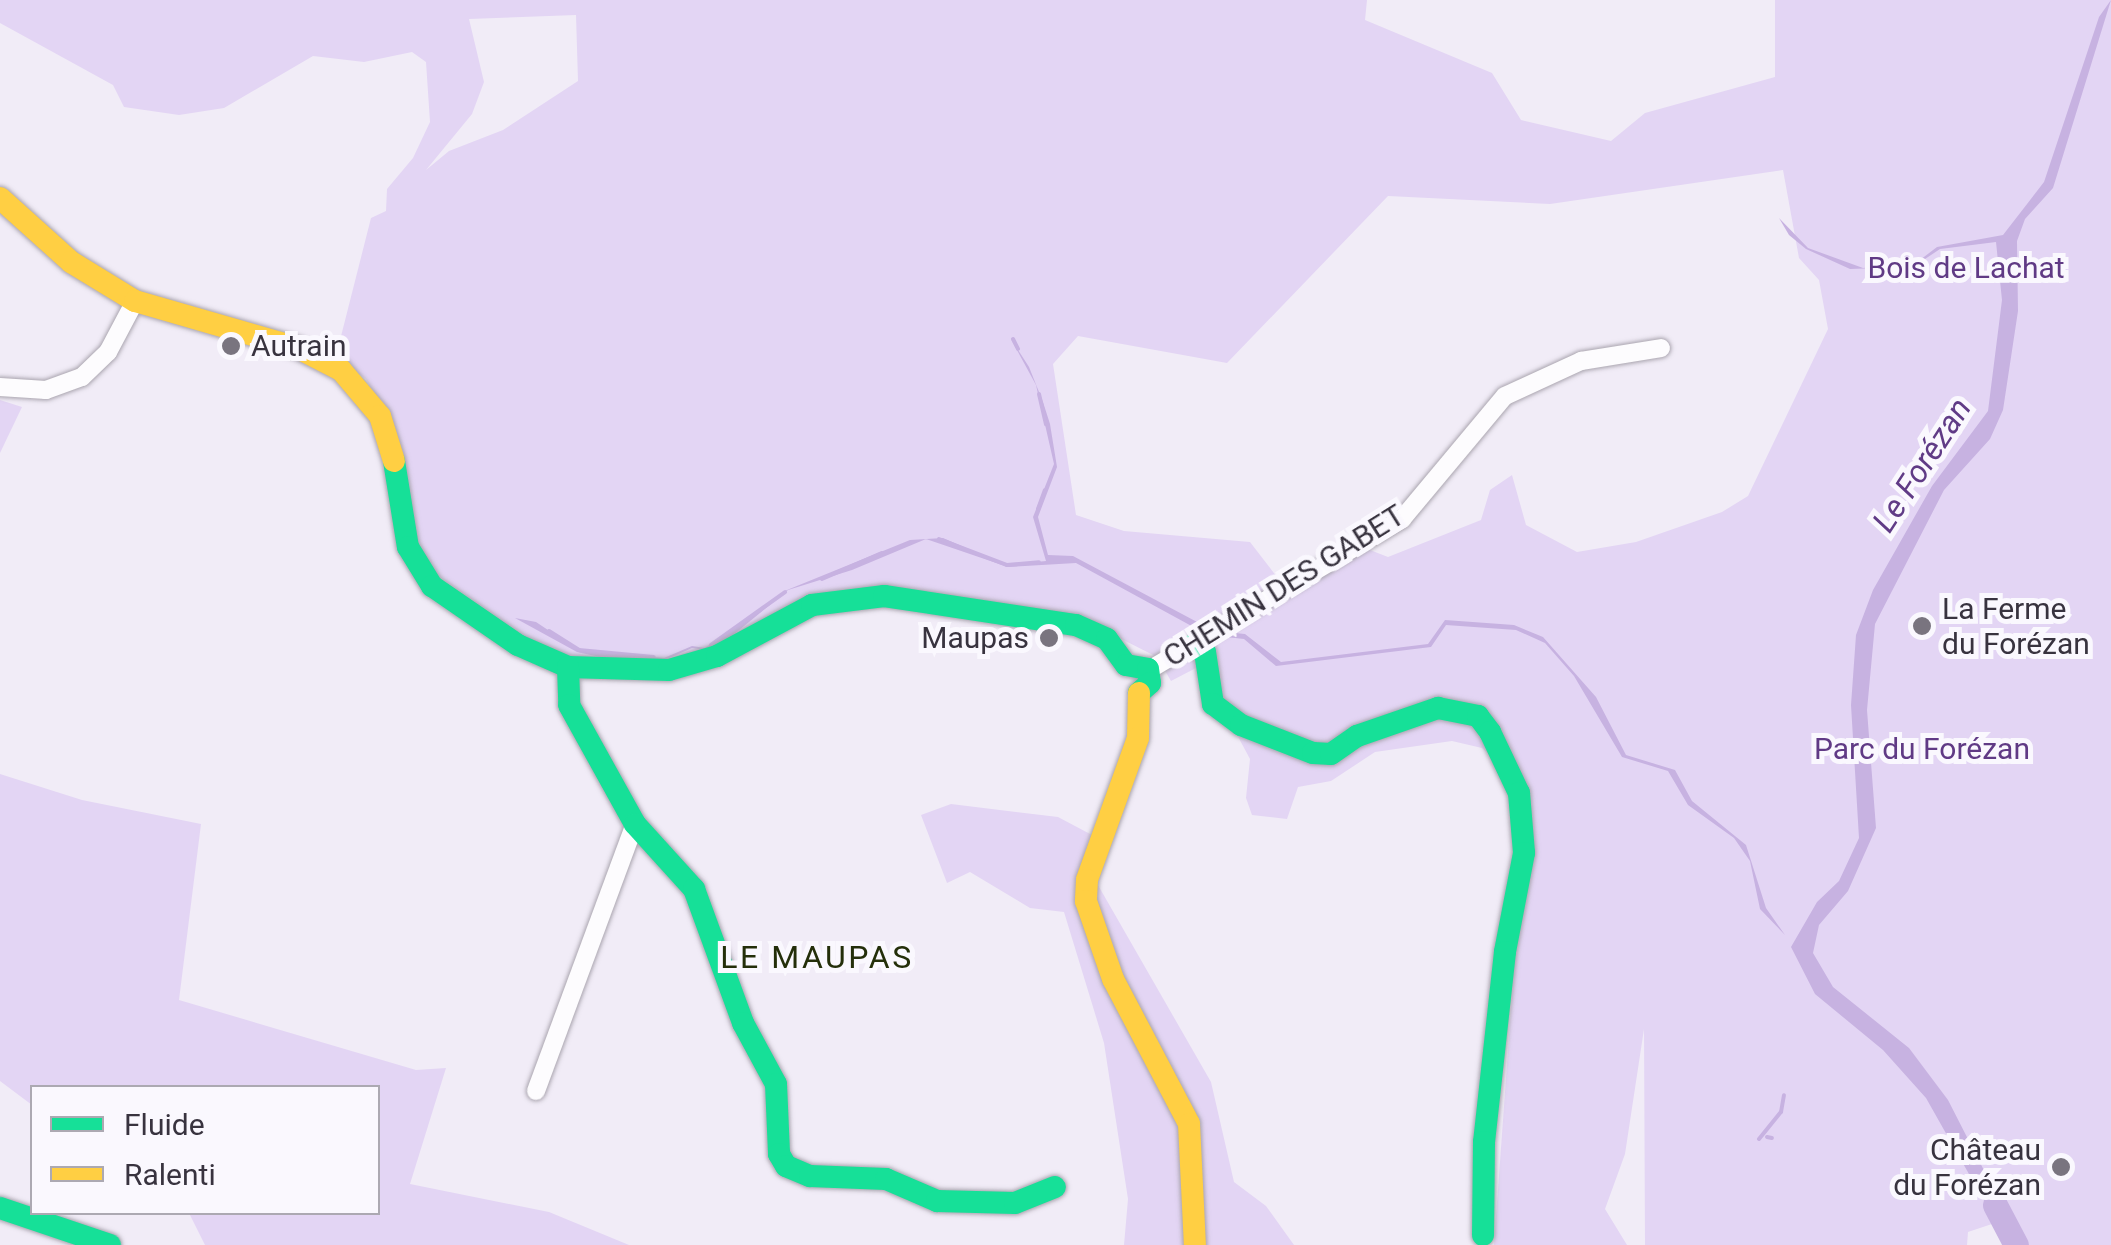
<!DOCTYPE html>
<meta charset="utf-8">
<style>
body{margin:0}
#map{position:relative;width:2111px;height:1245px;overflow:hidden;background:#f1ecf7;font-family:Roboto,sans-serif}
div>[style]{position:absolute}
.green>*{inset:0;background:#e3d5f4}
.water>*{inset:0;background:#c7b2e1}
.stream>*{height:4px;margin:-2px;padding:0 2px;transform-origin:2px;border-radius:2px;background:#c7b2e1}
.river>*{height:25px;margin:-12.5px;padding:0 12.5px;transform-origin:12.5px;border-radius:12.5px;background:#c7b2e1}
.roads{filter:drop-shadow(0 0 2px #aaa5af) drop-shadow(0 0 2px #aaa5af)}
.street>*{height:18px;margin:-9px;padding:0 9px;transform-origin:9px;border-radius:9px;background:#fdfcfe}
.fast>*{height:22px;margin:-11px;padding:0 11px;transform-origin:11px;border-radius:11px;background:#16e098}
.slow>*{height:22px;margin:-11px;padding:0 11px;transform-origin:11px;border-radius:11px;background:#ffcf43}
.dots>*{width:28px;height:28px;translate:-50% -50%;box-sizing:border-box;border:5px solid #faf8fe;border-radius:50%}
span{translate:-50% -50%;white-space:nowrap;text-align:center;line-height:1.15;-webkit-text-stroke:10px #faf8fe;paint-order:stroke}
.park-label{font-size:30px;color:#603a85}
.poi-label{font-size:30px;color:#38333f}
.left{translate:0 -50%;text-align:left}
.right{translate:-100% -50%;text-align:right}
.street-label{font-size:30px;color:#38333f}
.water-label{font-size:32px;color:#603b86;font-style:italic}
.neighbourhood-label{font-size:32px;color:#242f0a;letter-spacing:2.5px}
.legend{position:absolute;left:30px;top:1085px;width:350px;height:130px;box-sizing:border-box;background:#faf8fe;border:2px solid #aca9b2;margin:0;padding:12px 18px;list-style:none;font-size:30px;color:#38333f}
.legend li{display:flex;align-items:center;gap:20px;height:50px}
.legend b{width:50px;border:2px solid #aca9b2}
</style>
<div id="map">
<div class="green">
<div style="clip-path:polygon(evenodd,0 0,1367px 0,1365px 20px,1492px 73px,1521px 120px,1611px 141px,1645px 113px,1775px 77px,1775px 0,2111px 0,2111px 1245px,2027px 1245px,2000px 1235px,1992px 1224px,1968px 1232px,1967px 1245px,1645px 1245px,1644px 1029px,1625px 1154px,1605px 1209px,1627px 1245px,1494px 1245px,1527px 787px,1482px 748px,1452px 741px,1375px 752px,1331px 781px,1298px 787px,1287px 819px,1252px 815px,1246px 798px,1250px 759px,1220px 703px,1217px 657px,1171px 681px,1157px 657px,1082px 619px,891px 589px,668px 669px,559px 660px,421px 564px,398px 437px,366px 379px,336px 356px,371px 218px,386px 211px,387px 189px,413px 158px,430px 122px,426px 62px,412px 52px,364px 62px,313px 56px,224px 108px,179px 115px,124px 107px,113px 85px,0 23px,0 0,576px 15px,578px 81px,503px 130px,449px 151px,426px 170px,472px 114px,484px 82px,469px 19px,576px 15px,0 0,1783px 170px,1799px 258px,1819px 280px,1828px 329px,1748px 496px,1722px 512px,1636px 542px,1577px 552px,1526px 525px,1512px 475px,1490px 490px,1481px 520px,1388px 557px,1370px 550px,1287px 590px,1250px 542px,1124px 531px,1076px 515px,1053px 364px,1078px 336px,1227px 363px,1388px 196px,1550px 204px,1783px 170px)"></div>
<div style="clip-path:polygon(0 400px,22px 407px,0 453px)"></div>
<div style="clip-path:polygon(0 774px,82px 800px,201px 824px,179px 1000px,416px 1070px,446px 1068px,410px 1184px,549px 1212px,629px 1245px,205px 1245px,189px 1213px,378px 1212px,378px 1088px,32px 1088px,32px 1105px,0 1081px)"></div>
<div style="clip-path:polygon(951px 804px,1058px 817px,1092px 835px,1083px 859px,1211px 1082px,1234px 1182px,1266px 1206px,1294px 1245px,1124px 1245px,1128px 1199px,1104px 1043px,1064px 912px,1030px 908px,970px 872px,947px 883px,921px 815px)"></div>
</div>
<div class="water">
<div style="clip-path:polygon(2111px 0,2053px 188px,2025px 219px,2017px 241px,2018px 311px,2003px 410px,1990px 439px,1944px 490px,1875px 624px,1867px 710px,1876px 828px,1848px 891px,1819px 925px,1813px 953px,1833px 987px,1909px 1048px,1948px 1100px,2015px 1231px,2004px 1236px,1926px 1098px,1883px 1050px,1815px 994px,1791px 947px,1817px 902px,1839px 881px,1859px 838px,1851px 705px,1856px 635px,1873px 590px,1932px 486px,1988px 411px,2002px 300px,1996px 242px,1940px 249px,1919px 263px,1906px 267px,1850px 269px,1806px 249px,1789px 235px,1779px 218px,1808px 248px,1863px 268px,1916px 263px,1937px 247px,2003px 235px,2044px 182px,2099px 17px)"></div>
<div style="clip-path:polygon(1011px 339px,1029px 367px,1043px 402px,1050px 424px,1057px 467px,1038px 517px,1048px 555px,1073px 556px,1214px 631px,1245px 634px,1281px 662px,1428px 644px,1445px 620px,1514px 625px,1543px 637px,1596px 697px,1626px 755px,1675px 770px,1692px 801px,1746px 845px,1766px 908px,1785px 935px,1760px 909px,1750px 861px,1734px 838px,1688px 805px,1668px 771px,1622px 757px,1574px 676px,1545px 643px,1516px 630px,1446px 625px,1431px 647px,1276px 666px,1244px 639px,1208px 635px,1076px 563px,1008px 567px,926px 539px,852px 570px,788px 590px,733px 635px,706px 650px,692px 648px,665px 660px,609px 659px,577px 652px,515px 618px,536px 622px,578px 650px,664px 658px,692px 646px,705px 648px,787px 590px,910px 540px,943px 538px,1006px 565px,1046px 561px,1033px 517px,1054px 464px,1036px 385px)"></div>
</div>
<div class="stream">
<div style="left:1013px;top:339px;width:11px;rotate:63deg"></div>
<div style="left:1039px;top:394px;width:31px;rotate:77deg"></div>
<div style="left:1038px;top:509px;width:20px;rotate:-70deg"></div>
<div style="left:939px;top:539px;width:73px;rotate:20.9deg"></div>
<div style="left:1007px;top:565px;width:32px;rotate:-5deg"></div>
<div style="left:822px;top:579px;width:65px;rotate:-23.4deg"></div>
<div style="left:549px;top:631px;width:36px;rotate:32deg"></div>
<div style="left:579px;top:650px;width:75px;rotate:5.3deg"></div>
<div style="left:711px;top:645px;width:91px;rotate:-35.6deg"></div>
<div style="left:1767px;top:1137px;width:5px;rotate:11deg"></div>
<div style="left:1759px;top:1139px;width:35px;rotate:-51deg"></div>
<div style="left:1781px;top:1112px;width:17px;rotate:-80deg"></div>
</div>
<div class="river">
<div style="left:1995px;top:1205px;width:45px;rotate:62.3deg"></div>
</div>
<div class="roads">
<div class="street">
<div style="left:0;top:387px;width:46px;rotate:3.7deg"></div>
<div style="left:46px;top:390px;width:38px;rotate:-20deg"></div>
<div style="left:82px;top:377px;width:36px;rotate:-44deg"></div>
<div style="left:108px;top:352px;width:58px;rotate:-62.1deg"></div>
<div style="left:1149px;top:670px;width:295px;rotate:-30.8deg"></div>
<div style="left:1402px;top:519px;width:160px;rotate:-50.1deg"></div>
<div style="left:1505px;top:396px;width:84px;rotate:-24.7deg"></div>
<div style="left:1581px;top:361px;width:81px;rotate:-9.2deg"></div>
<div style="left:536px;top:1091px;width:285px;rotate:-69.7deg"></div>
</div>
<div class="fast">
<div style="left:394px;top:461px;width:87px;rotate:80.8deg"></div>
<div style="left:408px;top:547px;width:46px;rotate:58.4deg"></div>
<div style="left:432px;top:586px;width:104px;rotate:34.5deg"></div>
<div style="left:518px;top:645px;width:55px;rotate:23.7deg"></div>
<div style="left:568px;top:667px;width:101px;rotate:1.7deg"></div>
<div style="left:669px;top:670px;width:50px;rotate:-16.3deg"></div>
<div style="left:717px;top:656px;width:108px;rotate:-28.2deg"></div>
<div style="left:812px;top:605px;width:73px;rotate:-7.1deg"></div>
<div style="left:884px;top:596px;width:194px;rotate:8.6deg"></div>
<div style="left:1076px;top:625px;width:34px;rotate:24deg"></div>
<div style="left:1107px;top:639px;width:32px;rotate:54deg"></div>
<div style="left:1191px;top:646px;width:15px;rotate:23deg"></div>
<div style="left:1205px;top:652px;width:53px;rotate:81.3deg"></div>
<div style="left:1213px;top:704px;width:35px;rotate:37deg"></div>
<div style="left:1241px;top:725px;width:77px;rotate:21.3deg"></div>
<div style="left:1313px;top:753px;width:18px;rotate:3deg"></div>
<div style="left:1331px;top:754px;width:32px;rotate:-35deg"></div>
<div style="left:1357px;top:736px;width:86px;rotate:-19.1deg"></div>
<div style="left:1438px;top:708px;width:41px;rotate:11.3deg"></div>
<div style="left:1478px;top:716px;width:20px;rotate:53deg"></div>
<div style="left:1490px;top:732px;width:68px;rotate:64.6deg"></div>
<div style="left:1519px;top:793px;width:60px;rotate:85.2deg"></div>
<div style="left:1524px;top:853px;width:101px;rotate:100.9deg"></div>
<div style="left:1505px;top:952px;width:191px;rotate:96.3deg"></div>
<div style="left:1484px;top:1142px;width:93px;rotate:90.6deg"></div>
<div style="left:1126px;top:665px;width:22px;rotate:10deg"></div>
<div style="left:1148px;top:669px;width:14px;rotate:82deg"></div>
<div style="left:1150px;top:683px;width:15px;rotate:138deg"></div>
<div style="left:568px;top:667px;width:38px;rotate:88deg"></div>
<div style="left:569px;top:705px;width:136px;rotate:61deg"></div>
<div style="left:635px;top:824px;width:88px;rotate:47.8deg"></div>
<div style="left:694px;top:889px;width:143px;rotate:69.9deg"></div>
<div style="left:743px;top:1023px;width:69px;rotate:61.6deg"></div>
<div style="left:776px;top:1084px;width:70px;rotate:87.5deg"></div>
<div style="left:779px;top:1154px;width:14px;rotate:60deg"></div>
<div style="left:786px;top:1166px;width:26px;rotate:23deg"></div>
<div style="left:810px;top:1176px;width:76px;rotate:2.3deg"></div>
<div style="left:886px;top:1179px;width:56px;rotate:23.3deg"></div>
<div style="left:937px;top:1201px;width:78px;rotate:1.5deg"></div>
<div style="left:1015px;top:1203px;width:43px;rotate:-21.8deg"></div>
<div style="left:0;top:1208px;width:116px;rotate:18.6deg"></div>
</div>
<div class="slow">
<div style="left:0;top:198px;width:96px;rotate:42deg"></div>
<div style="left:71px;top:262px;width:75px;rotate:31.4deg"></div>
<div style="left:135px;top:301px;width:170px;rotate:16.1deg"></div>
<div style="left:298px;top:348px;width:48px;rotate:27.1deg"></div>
<div style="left:341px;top:370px;width:60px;rotate:49.7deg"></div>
<div style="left:380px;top:416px;width:47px;rotate:72.7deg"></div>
<div style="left:1139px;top:693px;width:45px;rotate:91.3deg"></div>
<div style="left:1138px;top:738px;width:151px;rotate:109.8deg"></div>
<div style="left:1087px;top:880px;width:21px;rotate:93deg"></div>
<div style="left:1086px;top:901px;width:83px;rotate:70.9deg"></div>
<div style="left:1113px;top:979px;width:164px;rotate:62.3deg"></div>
<div style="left:1189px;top:1124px;width:121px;rotate:87.2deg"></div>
</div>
</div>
<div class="dots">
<div style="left:231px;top:346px;background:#79747f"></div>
<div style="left:1922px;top:626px;background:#79747f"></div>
<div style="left:1049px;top:638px;background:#79747f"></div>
<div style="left:2061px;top:1167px;background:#79747f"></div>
</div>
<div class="park-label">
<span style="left:1966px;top:268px">Bois de Lachat</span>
<span style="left:1922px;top:749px">Parc du Forézan</span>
</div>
<div class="poi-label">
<span class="left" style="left:251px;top:346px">Autrain</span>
<span class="left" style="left:1942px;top:626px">La Ferme<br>du Forézan</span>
<span class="right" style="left:1029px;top:638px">Maupas</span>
<span class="right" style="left:2041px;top:1167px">Château<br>du Forézan</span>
</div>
<div class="street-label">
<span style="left:1284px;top:586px;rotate:-32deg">CHEMIN DES GABET</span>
</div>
<div class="water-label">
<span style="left:1922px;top:465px;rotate:-57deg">Le Forézan</span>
</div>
<div class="neighbourhood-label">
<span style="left:817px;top:957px">LE MAUPAS</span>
</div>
<ul class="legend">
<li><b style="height:12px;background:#16e098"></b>Fluide</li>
<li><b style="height:12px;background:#ffcf43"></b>Ralenti</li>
</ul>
</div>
